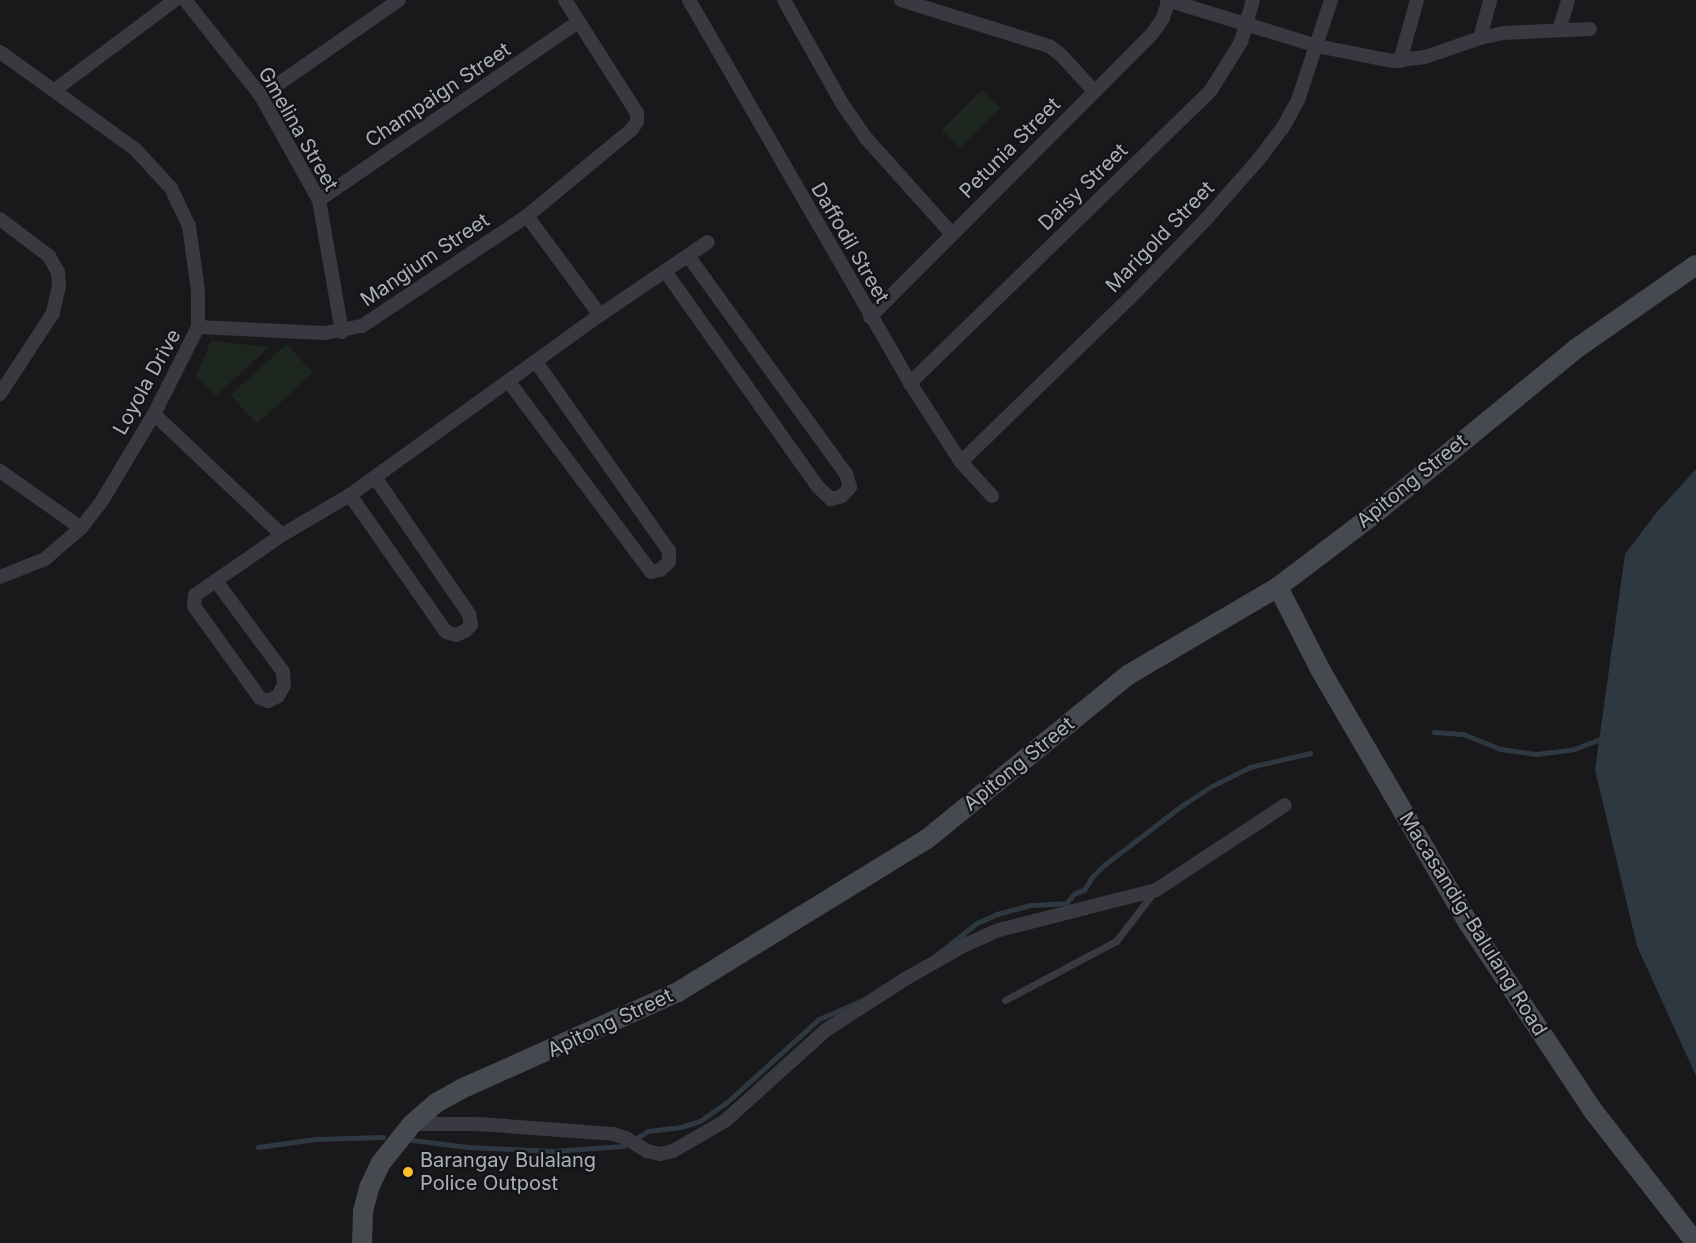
<!DOCTYPE html>
<style>
body{margin:0}
#map{position:relative;width:1696px;height:1243px;overflow:hidden;background:#19191b;font-family:Inter,sans-serif}
div>[style]{position:absolute}
.green>*{inset:0;background:#1e271f;transform-origin:0 0}
.water>*{inset:0;background:#2d3841}
.stream>*{height:5px;margin:-2.5px;padding:0 2.5px;transform-origin:2.5px;border-radius:2.5px;background:#2d3841}
.lane>*{height:7px;margin:-3.5px;padding:0 3.5px;transform-origin:3.5px;border-radius:3.5px;background:#393a41}
.street>*{height:14px;margin:-7px;padding:0 7px;transform-origin:7px;border-radius:7px;background:#393a41}
.secondary>*{height:20px;margin:-10px;padding:0 10px;transform-origin:10px;border-radius:10px;background:#474951}
.dots>*{width:16px;height:16px;translate:-50% -50%;box-sizing:border-box;border:3px solid #141416;border-radius:50%}
span{translate:-50% -50%;white-space:nowrap;text-align:center;line-height:1.15;-webkit-text-stroke:4.5px #141416;paint-order:stroke}
.street-label{font-size:20px;color:#aaafbc}
.poi-label{font-size:20px;color:#aaafbc}
.left{translate:0 -50%;text-align:left}
</style>
<div id="map">
<div class="green">
<div style="left:982px;top:90px;width:25px;height:57px;rotate:45deg"></div>
<div style="clip-path:polygon(211px 341px,269px 347px,216px 396px,196px 376px)"></div>
<div style="left:287px;top:344px;width:39px;height:76px;rotate:48deg"></div>
</div>
<div class="water">
<div style="clip-path:polygon(1696px 469px,1696px 1076px,1637px 946px,1595px 770px,1625px 554px,1657px 512px)"></div>
</div>
<div class="stream">
<div style="left:1434px;top:732px;width:29px;rotate:4deg"></div>
<div style="left:1463px;top:734px;width:40px;rotate:22deg"></div>
<div style="left:1500px;top:749px;width:36px;rotate:8deg"></div>
<div style="left:1536px;top:754px;width:38px;rotate:-7deg"></div>
<div style="left:1574px;top:749px;width:34px;rotate:-21deg"></div>
<div style="left:936px;top:955px;width:52px;rotate:-38deg"></div>
<div style="left:977px;top:923px;width:22px;rotate:-24deg"></div>
<div style="left:997px;top:914px;width:35px;rotate:-15deg"></div>
<div style="left:1031px;top:905px;width:35px;rotate:-3deg"></div>
<div style="left:1066px;top:903px;width:13px;rotate:-48deg"></div>
<div style="left:1075px;top:893px;width:9px;rotate:-18deg"></div>
<div style="left:1084px;top:890px;width:15px;rotate:-58deg"></div>
<div style="left:1092px;top:877px;width:17px;rotate:-45deg"></div>
<div style="left:1104px;top:865px;width:101px;rotate:-37.3deg"></div>
<div style="left:1184px;top:804px;width:33px;rotate:-33deg"></div>
<div style="left:1212px;top:786px;width:42px;rotate:-26.6deg"></div>
<div style="left:1250px;top:767px;width:62px;rotate:-13.1deg"></div>
<div style="left:413px;top:1140px;width:55px;rotate:7.3deg"></div>
<div style="left:468px;top:1147px;width:85px;rotate:2.7deg"></div>
<div style="left:553px;top:1151px;width:70px;rotate:-4.1deg"></div>
<div style="left:623px;top:1146px;width:29px;rotate:-31deg"></div>
<div style="left:648px;top:1131px;width:33px;rotate:-7deg"></div>
<div style="left:681px;top:1127px;width:20px;rotate:-18deg"></div>
<div style="left:700px;top:1121px;width:32px;rotate:-35deg"></div>
<div style="left:726px;top:1103px;width:125px;rotate:-42.1deg"></div>
<div style="left:819px;top:1019px;width:52px;rotate:-23.6deg"></div>
<div style="left:258px;top:1147px;width:58px;rotate:-8deg"></div>
<div style="left:315px;top:1139px;width:68px;rotate:-1.7deg"></div>
</div>
<div class="lane">
<div style="left:1005px;top:1000px;width:126px;rotate:-28deg"></div>
<div style="left:1116px;top:941px;width:62px;rotate:-52.2deg"></div>
</div>
<div class="street">
<div style="left:185px;top:0;width:122px;rotate:51.6deg"></div>
<div style="left:261px;top:96px;width:119px;rotate:60.9deg"></div>
<div style="left:319px;top:200px;width:134px;rotate:80.1deg"></div>
<div style="left:689px;top:0;width:442px;rotate:60deg"></div>
<div style="left:910px;top:383px;width:94px;rotate:57.2deg"></div>
<div style="left:961px;top:462px;width:46px;rotate:47.6deg"></div>
<div style="left:784px;top:0;width:120px;rotate:60.7deg"></div>
<div style="left:843px;top:105px;width:39px;rotate:55deg"></div>
<div style="left:865px;top:137px;width:130px;rotate:48.1deg"></div>
<div style="left:901px;top:0;width:155px;rotate:17.3deg"></div>
<div style="left:1049px;top:46px;width:14px;rotate:36deg"></div>
<div style="left:1060px;top:54px;width:50px;rotate:47.4deg"></div>
<div style="left:1167px;top:0;width:157px;rotate:17deg"></div>
<div style="left:1317px;top:46px;width:76px;rotate:11.3deg"></div>
<div style="left:1392px;top:61px;width:33px;rotate:-7deg"></div>
<div style="left:1425px;top:57px;width:58px;rotate:-19.1deg"></div>
<div style="left:1480px;top:38px;width:24px;rotate:-12deg"></div>
<div style="left:1503px;top:33px;width:87px;rotate:-2.6deg"></div>
<div style="left:1559px;top:30px;width:31px;rotate:-73deg"></div>
<div style="left:1480px;top:38px;width:39px;rotate:-75deg"></div>
<div style="left:0;top:52px;width:166px;rotate:35.7deg"></div>
<div style="left:135px;top:149px;width:53px;rotate:47.3deg"></div>
<div style="left:171px;top:188px;width:42px;rotate:64.7deg"></div>
<div style="left:189px;top:226px;width:66px;rotate:82.1deg"></div>
<div style="left:198px;top:291px;width:36px;rotate:90deg"></div>
<div style="left:198px;top:327px;width:97px;rotate:116.8deg"></div>
<div style="left:154px;top:414px;width:101px;rotate:120.9deg"></div>
<div style="left:102px;top:501px;width:34px;rotate:128deg"></div>
<div style="left:81px;top:528px;width:48px;rotate:139.3deg"></div>
<div style="left:45px;top:559px;width:48px;rotate:158.2deg"></div>
<div style="left:1400px;top:61px;width:63px;rotate:-74.4deg"></div>
<div style="left:56px;top:89px;width:149px;rotate:-36.8deg"></div>
<div style="left:261px;top:96px;width:168px;rotate:-34.8deg"></div>
<div style="left:319px;top:200px;width:314px;rotate:-34.5deg"></div>
<div style="left:527px;top:216px;width:123px;rotate:53.6deg"></div>
<div style="left:0;top:219px;width:61px;rotate:37.1deg"></div>
<div style="left:49px;top:256px;width:18px;rotate:61deg"></div>
<div style="left:58px;top:272px;width:14px;rotate:86deg"></div>
<div style="left:59px;top:286px;width:28px;rotate:103deg"></div>
<div style="left:53px;top:313px;width:97px;rotate:123.2deg"></div>
<div style="left:665px;top:271px;width:265px;rotate:54.7deg"></div>
<div style="left:818px;top:487px;width:18px;rotate:43deg"></div>
<div style="left:831px;top:499px;width:11px;rotate:-15deg"></div>
<div style="left:842px;top:496px;width:12px;rotate:-48deg"></div>
<div style="left:850px;top:487px;width:14px;rotate:-107deg"></div>
<div style="left:846px;top:474px;width:269px;rotate:-125.9deg"></div>
<div style="left:870px;top:317px;width:400px;rotate:-45.1deg"></div>
<div style="left:1152px;top:34px;width:19px;rotate:-55deg"></div>
<div style="left:1163px;top:18px;width:19px;rotate:-72deg"></div>
<div style="left:198px;top:327px;width:127px;rotate:2.7deg"></div>
<div style="left:325px;top:333px;width:38px;rotate:-11deg"></div>
<div style="left:362px;top:326px;width:198px;rotate:-33.7deg"></div>
<div style="left:527px;top:216px;width:136px;rotate:-39.6deg"></div>
<div style="left:632px;top:129px;width:9px;rotate:-54deg"></div>
<div style="left:637px;top:122px;width:9px;rotate:-90deg"></div>
<div style="left:637px;top:113px;width:134px;rotate:-122.5deg"></div>
<div style="left:509px;top:382px;width:237px;rotate:53.2deg"></div>
<div style="left:651px;top:572px;width:9px;rotate:-13deg"></div>
<div style="left:660px;top:570px;width:12px;rotate:-42deg"></div>
<div style="left:669px;top:562px;width:11px;rotate:-90deg"></div>
<div style="left:669px;top:551px;width:231px;rotate:-125.1deg"></div>
<div style="left:910px;top:383px;width:420px;rotate:-44.2deg"></div>
<div style="left:1211px;top:90px;width:57px;rotate:-58deg"></div>
<div style="left:1241px;top:42px;width:44px;rotate:-74.1deg"></div>
<div style="left:154px;top:414px;width:176px;rotate:43.4deg"></div>
<div style="left:961px;top:462px;width:240px;rotate:-44.2deg"></div>
<div style="left:1133px;top:295px;width:108px;rotate:-46.1deg"></div>
<div style="left:1208px;top:217px;width:77px;rotate:-48.7deg"></div>
<div style="left:1259px;top:159px;width:38px;rotate:-53deg"></div>
<div style="left:1282px;top:129px;width:33px;rotate:-61deg"></div>
<div style="left:1298px;top:100px;width:105px;rotate:-71.7deg"></div>
<div style="left:0;top:471px;width:99px;rotate:35.1deg"></div>
<div style="left:350px;top:495px;width:167px;rotate:55deg"></div>
<div style="left:446px;top:632px;width:10px;rotate:17deg"></div>
<div style="left:456px;top:635px;width:10px;rotate:-24deg"></div>
<div style="left:465px;top:631px;width:8px;rotate:-45deg"></div>
<div style="left:471px;top:625px;width:11px;rotate:-100deg"></div>
<div style="left:469px;top:614px;width:166px;rotate:-124.5deg"></div>
<div style="left:216px;top:581px;width:113px;rotate:53.6deg"></div>
<div style="left:283px;top:672px;width:13px;rotate:86deg"></div>
<div style="left:284px;top:685px;width:13px;rotate:119deg"></div>
<div style="left:278px;top:696px;width:11px;rotate:153deg"></div>
<div style="left:268px;top:701px;width:9px;rotate:-159deg"></div>
<div style="left:260px;top:698px;width:113px;rotate:-125.7deg"></div>
<div style="left:194px;top:606px;width:11px;rotate:-85deg"></div>
<div style="left:195px;top:595px;width:106px;rotate:-34.6deg"></div>
<div style="left:282px;top:535px;width:79px;rotate:-30.5deg"></div>
<div style="left:350px;top:495px;width:308px;rotate:-35.8deg"></div>
<div style="left:600px;top:315px;width:130px;rotate:-34.1deg"></div>
<div style="left:412px;top:1124px;width:66px"></div>
<div style="left:478px;top:1124px;width:135px;rotate:4.2deg"></div>
<div style="left:613px;top:1134px;width:14px;rotate:17deg"></div>
<div style="left:626px;top:1138px;width:25px;rotate:32deg"></div>
<div style="left:647px;top:1151px;width:13px;rotate:13deg"></div>
<div style="left:660px;top:1154px;width:13px;rotate:-13deg"></div>
<div style="left:673px;top:1151px;width:60px;rotate:-30deg"></div>
<div style="left:725px;top:1121px;width:136px;rotate:-42deg"></div>
<div style="left:826px;top:1030px;width:94px;rotate:-32.8deg"></div>
<div style="left:905px;top:979px;width:69px;rotate:-29.5deg"></div>
<div style="left:965px;top:945px;width:37px;rotate:-24deg"></div>
<div style="left:999px;top:930px;width:162px;rotate:-14.3deg"></div>
<div style="left:1156px;top:890px;width:154px;rotate:-33.4deg"></div>
</div>
<div class="secondary">
<div style="left:1278px;top:587px;width:94px;rotate:62.9deg"></div>
<div style="left:1321px;top:671px;width:293px;rotate:59.7deg"></div>
<div style="left:1469px;top:924px;width:226px;rotate:56.4deg"></div>
<div style="left:1594px;top:1112px;width:166px;rotate:52.1deg"></div>
<div style="left:362px;top:1243px;width:32px;rotate:-88deg"></div>
<div style="left:363px;top:1211px;width:24px;rotate:-75deg"></div>
<div style="left:369px;top:1188px;width:26px;rotate:-65deg"></div>
<div style="left:380px;top:1164px;width:51px;rotate:-51.3deg"></div>
<div style="left:412px;top:1124px;width:32px;rotate:-41deg"></div>
<div style="left:436px;top:1103px;width:29px;rotate:-29deg"></div>
<div style="left:461px;top:1089px;width:238px;rotate:-24.1deg"></div>
<div style="left:678px;top:992px;width:292px;rotate:-31.6deg"></div>
<div style="left:927px;top:839px;width:259px;rotate:-39.2deg"></div>
<div style="left:1128px;top:675px;width:174px;rotate:-30.4deg"></div>
<div style="left:1278px;top:587px;width:119px;rotate:-37.2deg"></div>
<div style="left:1373px;top:515px;width:264px;rotate:-39.3deg"></div>
<div style="left:1577px;top:348px;width:145px;rotate:-34.9deg"></div>
</div>
<div class="dots">
<div style="left:408px;top:1172px;background:#ffbd2d"></div>
</div>
<div class="street-label">
<span style="left:438px;top:95px;rotate:-34deg">Champaign Street</span>
<span style="left:298px;top:129px;rotate:60deg">Gmelina Street</span>
<span style="left:1010px;top:148px;rotate:-45deg">Petunia Street</span>
<span style="left:1083px;top:187px;rotate:-44deg">Daisy Street</span>
<span style="left:1160px;top:237px;rotate:-46deg">Marigold Street</span>
<span style="left:850px;top:243px;rotate:60deg">Daffodil Street</span>
<span style="left:425px;top:260px;rotate:-34deg">Mangium Street</span>
<span style="left:147px;top:382px;rotate:-61deg">Loyola Drive</span>
<span style="left:1412px;top:481px;rotate:-39deg">Apitong Street</span>
<span style="left:1019px;top:764px;rotate:-39deg">Apitong Street</span>
<span style="left:1473px;top:924px;rotate:58deg">Macasandig-Balulang Road</span>
<span style="left:610px;top:1023px;rotate:-25deg">Apitong Street</span>
</div>
<div class="poi-label">
<span class="left" style="left:420px;top:1172px">Barangay Bulalang<br>Police Outpost</span>
</div>
</div>
